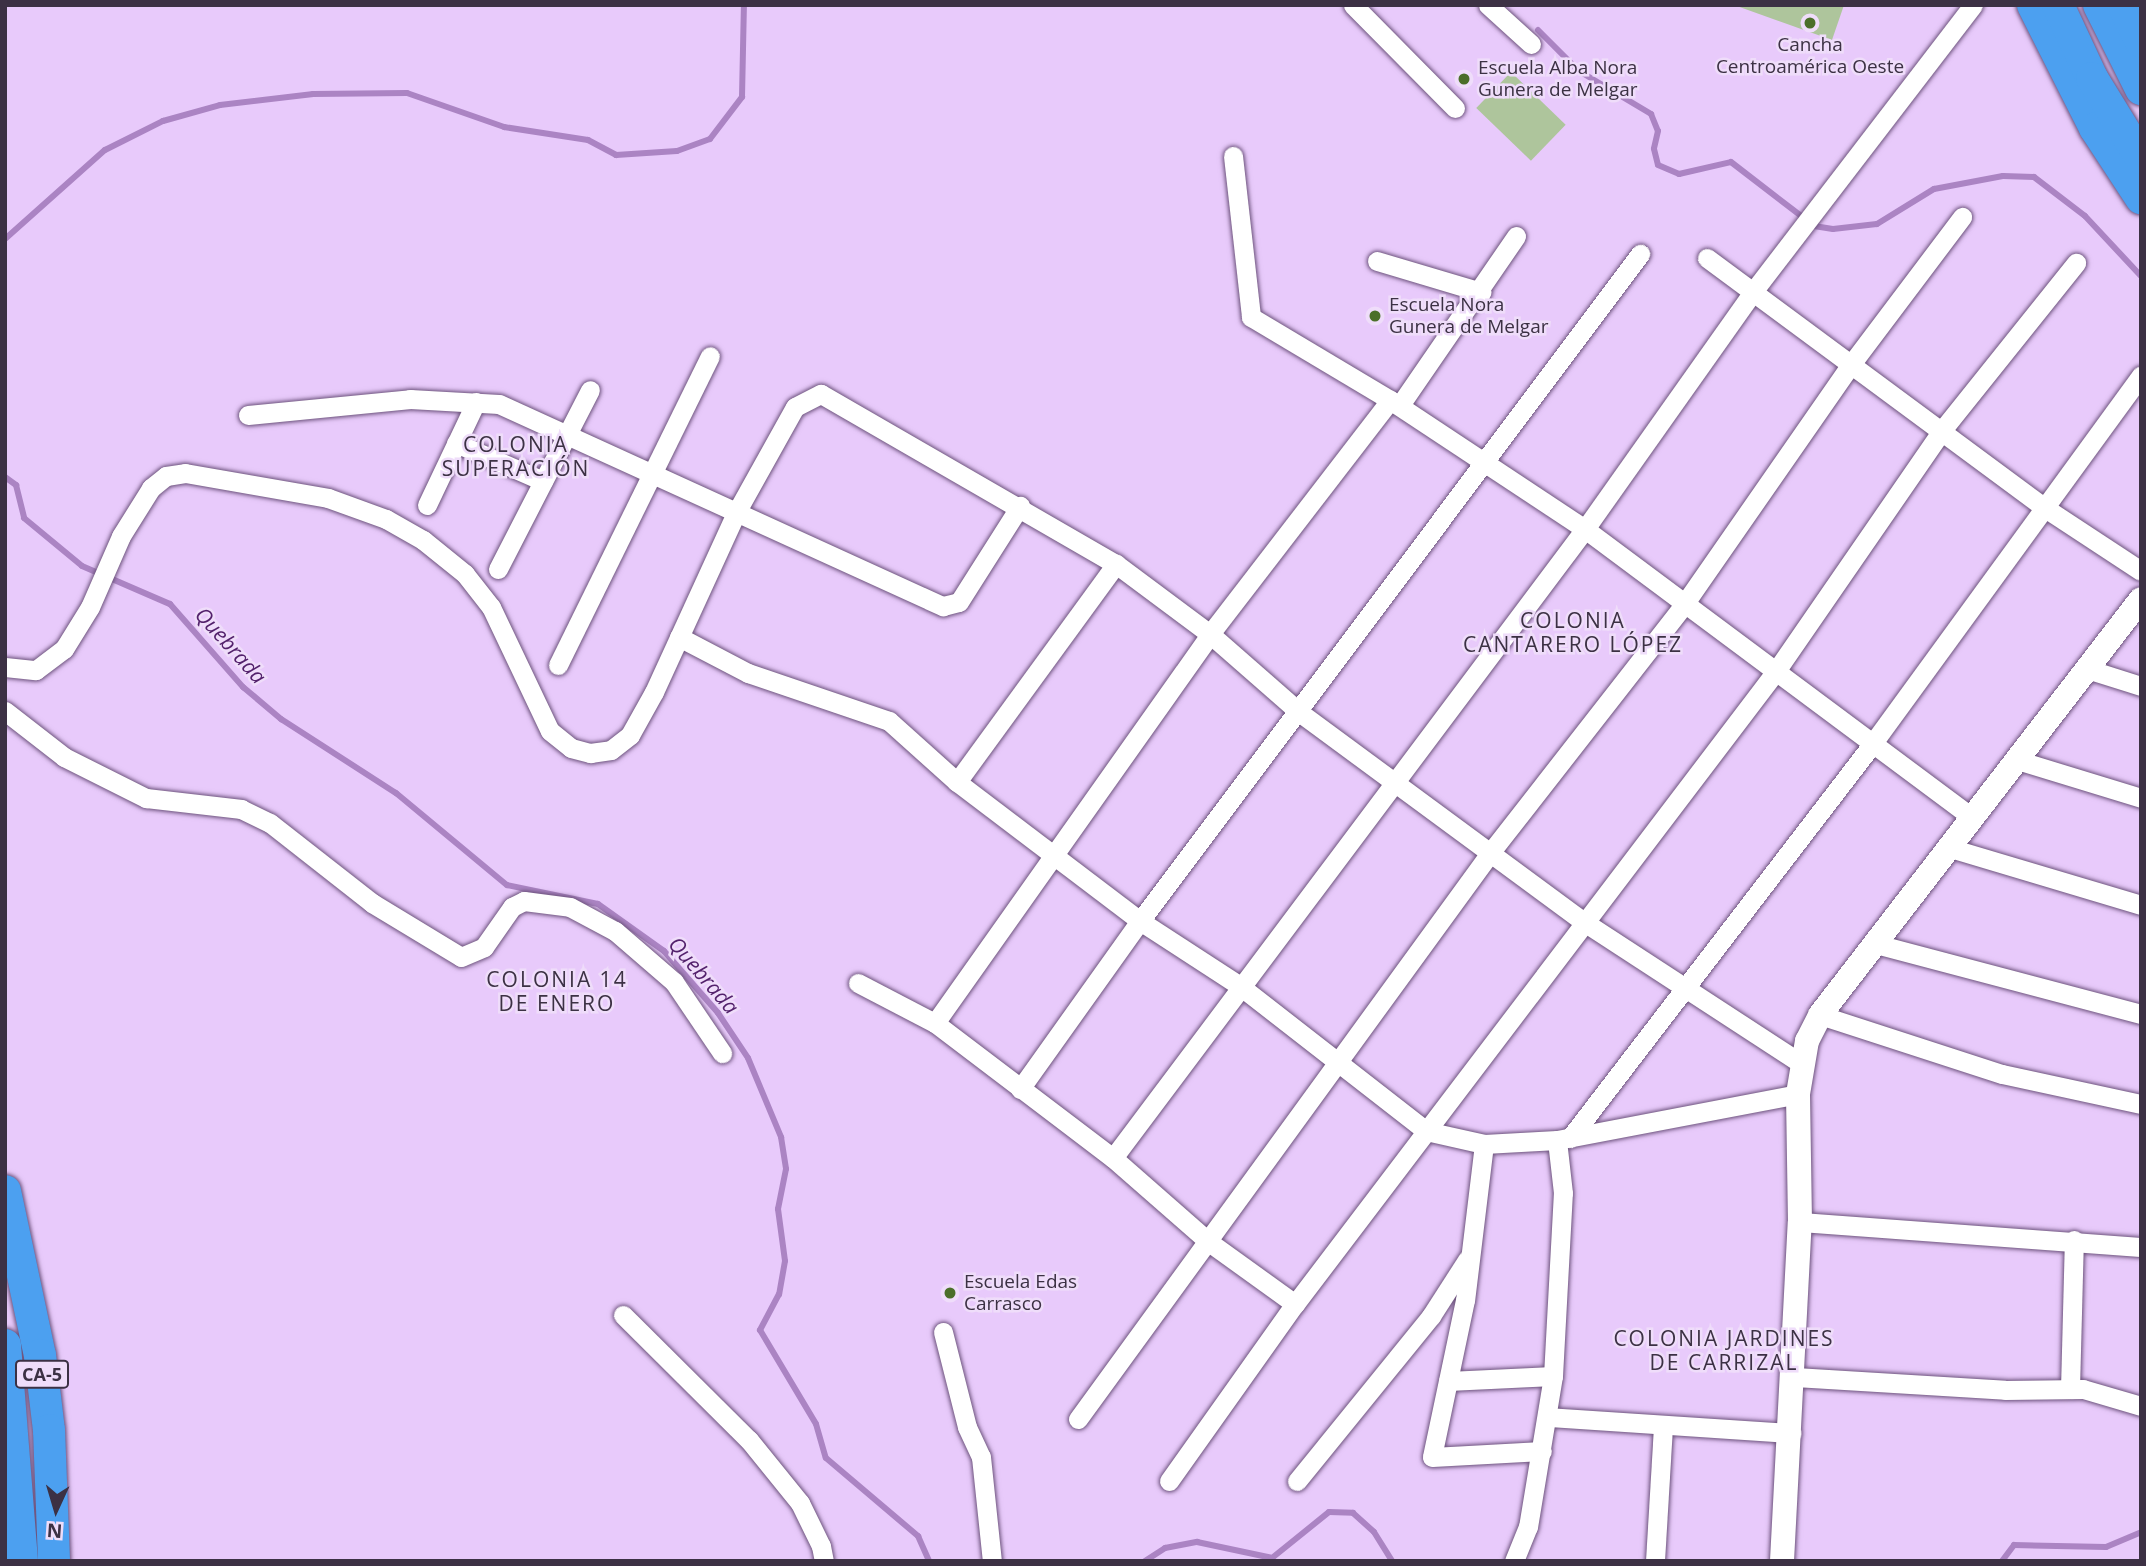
<!DOCTYPE html>
<meta charset="utf-8">
<style>
body{margin:0}
#map{position:relative;width:2146px;height:1566px;overflow:hidden;background:#e8cafb;font-family:"Open Sans",sans-serif}
div>[style]{position:absolute}
.green>*{inset:0;background:#aec59c;transform-origin:0 0}
.stream>*{height:6px;margin:-3px;padding:0 3px;transform-origin:3px;border-radius:3px;background:#ab84c3}
.roads{filter:drop-shadow(0 0 2px #6d537d) drop-shadow(0 0 2px #6d537d)}
.minor>*{height:19px;margin:-9.5px;padding:0 9.5px;transform-origin:9.5px;border-radius:9.5px;background:#fff}
.tertiary>*{height:24px;margin:-12px;padding:0 12px;transform-origin:12px;border-radius:12px;background:#fff}
.trunk>*{height:32px;margin:-16px;padding:0 16px;transform-origin:16px;border-radius:16px;background:#4ca0f0}
.dots>*{width:19px;height:19px;translate:-50% -50%;box-sizing:border-box;border:4px solid #efddfa;border-radius:50%}
span{translate:-50% -50%;white-space:nowrap;text-align:center;line-height:1.15;-webkit-text-stroke:5px #efddfa;paint-order:stroke}
.shield-label span{padding:2px 5px;background:#efddfa;border:2px solid;border-radius:5px;-webkit-text-stroke-width:0}
.shield-label{font-size:18px;color:#3c3144;font-weight:700}
.poi-label{font-size:19px;color:#3c3144}
.left{translate:0 -50%;text-align:left}
.neighbourhood-label{font-size:21px;color:#3c3144;letter-spacing:2px}
.water-label{font-size:21px;color:#53216c;font-style:italic}
.frame{position:absolute;inset:0;border:7px solid #3c3144;pointer-events:none}
.north{position:absolute;left:21px;top:1475px;width:70px;height:70px;-webkit-text-stroke:5px #efddfa;paint-order:stroke;rotate:184deg;font-size:19px;font-weight:700;line-height:28px;text-align:center;color:#3c3144}
.north::after{content:'';display:block;margin:auto;width:24px;height:32px;background:#3c3144;clip-path:polygon(50% 0,100% 100%,50% 72%,0 100%)}
</style>
<div id="map">
<div class="green">
<div style="clip-path:polygon(1734px 5px,1844px 5px,1832px 40px)"></div>
<div style="left:1511px;top:72px;width:76px;height:50px;rotate:44deg"></div>
</div>
<div class="stream">
<div style="left:1538px;top:30px;width:58px;rotate:45deg"></div>
<div style="left:1579px;top:71px;width:84px;rotate:30.8deg"></div>
<div style="left:1651px;top:114px;width:18px;rotate:68deg"></div>
<div style="left:1658px;top:131px;width:18px;rotate:103deg"></div>
<div style="left:1654px;top:149px;width:16px;rotate:76deg"></div>
<div style="left:1658px;top:165px;width:23px;rotate:23deg"></div>
<div style="left:1679px;top:174px;width:53px;rotate:-13deg"></div>
<div style="left:1731px;top:162px;width:93px;rotate:37.6deg"></div>
<div style="left:1814px;top:226px;width:19px;rotate:9deg"></div>
<div style="left:1833px;top:229px;width:44px;rotate:-6.5deg"></div>
<div style="left:1877px;top:224px;width:67px;rotate:-31.6deg"></div>
<div style="left:1934px;top:189px;width:70px;rotate:-10.7deg"></div>
<div style="left:2003px;top:176px;width:31px;rotate:2deg"></div>
<div style="left:2034px;top:177px;width:64px;rotate:37.4deg"></div>
<div style="left:2085px;top:216px;width:82px;rotate:47deg"></div>
<div style="left:5px;top:239px;width:134px;rotate:-41.7deg"></div>
<div style="left:105px;top:150px;width:65px;rotate:-26.6deg"></div>
<div style="left:163px;top:121px;width:59px;rotate:-15.7deg"></div>
<div style="left:220px;top:105px;width:94px;rotate:-6.7deg"></div>
<div style="left:313px;top:94px;width:94px;rotate:-0.6deg"></div>
<div style="left:407px;top:93px;width:103px;rotate:19.3deg"></div>
<div style="left:504px;top:127px;width:85px;rotate:8.8deg"></div>
<div style="left:588px;top:140px;width:32px;rotate:28deg"></div>
<div style="left:616px;top:155px;width:61px;rotate:-3.8deg"></div>
<div style="left:677px;top:151px;width:35px;rotate:-20deg"></div>
<div style="left:710px;top:139px;width:53px;rotate:-52.7deg"></div>
<div style="left:742px;top:97px;width:92px;rotate:-88.8deg"></div>
<div style="left:5px;top:477px;width:14px;rotate:36deg"></div>
<div style="left:16px;top:485px;width:34px;rotate:76deg"></div>
<div style="left:24px;top:518px;width:75px;rotate:39.6deg"></div>
<div style="left:82px;top:566px;width:96px;rotate:23.4deg"></div>
<div style="left:170px;top:604px;width:111px;rotate:48.7deg"></div>
<div style="left:243px;top:687px;width:50px;rotate:40.1deg"></div>
<div style="left:281px;top:719px;width:137px;rotate:32.8deg"></div>
<div style="left:396px;top:793px;width:144px;rotate:39.7deg"></div>
<div style="left:507px;top:885px;width:93px;rotate:11.8deg"></div>
<div style="left:598px;top:904px;width:81px;rotate:35.5deg"></div>
<div style="left:664px;top:951px;width:82px;rotate:48.9deg"></div>
<div style="left:718px;top:1013px;width:54px;rotate:56.3deg"></div>
<div style="left:748px;top:1058px;width:86px;rotate:67.3deg"></div>
<div style="left:781px;top:1137px;width:32px;rotate:81deg"></div>
<div style="left:786px;top:1169px;width:41px;rotate:101.3deg"></div>
<div style="left:778px;top:1209px;width:52px;rotate:82.3deg"></div>
<div style="left:785px;top:1261px;width:34px;rotate:100deg"></div>
<div style="left:779px;top:1294px;width:41px;rotate:117.8deg"></div>
<div style="left:760px;top:1330px;width:109px;rotate:59.2deg"></div>
<div style="left:816px;top:1424px;width:35px;rotate:74deg"></div>
<div style="left:826px;top:1458px;width:121px;rotate:40.3deg"></div>
<div style="left:918px;top:1536px;width:27px;rotate:66deg"></div>
<div style="left:1145px;top:1561px;width:24px;rotate:-33deg"></div>
<div style="left:1165px;top:1548px;width:33px;rotate:-11deg"></div>
<div style="left:1197px;top:1542px;width:77px;rotate:12deg"></div>
<div style="left:1272px;top:1558px;width:73px;rotate:-38.9deg"></div>
<div style="left:1329px;top:1512px;width:24px;rotate:2deg"></div>
<div style="left:1353px;top:1513px;width:28px;rotate:42deg"></div>
<div style="left:1374px;top:1532px;width:34px;rotate:58deg"></div>
<div style="left:2002px;top:1561px;width:20px;rotate:-53deg"></div>
<div style="left:2014px;top:1545px;width:92px;rotate:1.2deg"></div>
<div style="left:2106px;top:1547px;width:38px;rotate:-23deg"></div>
</div>
<div class="roads">
<div class="minor">
<div style="left:1353px;top:5px;width:145px;rotate:45.3deg"></div>
<div style="left:1488px;top:5px;width:58px;rotate:42.2deg"></div>
<div style="left:1233px;top:156px;width:162px;rotate:83.6deg"></div>
<div style="left:1251px;top:317px;width:162px;rotate:30.8deg"></div>
<div style="left:1707px;top:258px;width:417px;rotate:36.5deg"></div>
<div style="left:2042px;top:506px;width:118px;rotate:33.3deg"></div>
<div style="left:1377px;top:261px;width:109px;rotate:16.6deg"></div>
<div style="left:1400px;top:405px;width:205px;rotate:-55.5deg"></div>
<div style="left:248px;top:415px;width:163px;rotate:-5.6deg"></div>
<div style="left:410px;top:399px;width:89px;rotate:3.2deg"></div>
<div style="left:499px;top:404px;width:488px;rotate:24.5deg"></div>
<div style="left:943px;top:606px;width:16px;rotate:-14deg"></div>
<div style="left:959px;top:602px;width:114px;rotate:-57.6deg"></div>
<div style="left:456px;top:443px;width:95px;rotate:23.6deg"></div>
<div style="left:427px;top:505px;width:114px;rotate:-64.6deg"></div>
<div style="left:498px;top:569px;width:201px;rotate:-62.8deg"></div>
<div style="left:679px;top:637px;width:78px;rotate:27.6deg"></div>
<div style="left:748px;top:673px;width:149px;rotate:18.8deg"></div>
<div style="left:889px;top:721px;width:91px;rotate:41.9deg"></div>
<div style="left:957px;top:782px;width:230px;rotate:37.2deg"></div>
<div style="left:1140px;top:921px;width:119px;rotate:33deg"></div>
<div style="left:1240px;top:986px;width:236px;rotate:37.9deg"></div>
<div style="left:1426px;top:1131px;width:59px;rotate:12.6deg"></div>
<div style="left:1484px;top:1144px;width:73px;rotate:-3.1deg"></div>
<div style="left:1557px;top:1140px;width:245px;rotate:-10.8deg"></div>
<div style="left:558px;top:665px;width:344px;rotate:-63.8deg"></div>
<div style="left:5px;top:667px;width:31px;rotate:6deg"></div>
<div style="left:36px;top:670px;width:35px;rotate:-37deg"></div>
<div style="left:64px;top:649px;width:49px;rotate:-58.2deg"></div>
<div style="left:90px;top:607px;width:77px;rotate:-66.4deg"></div>
<div style="left:121px;top:536px;width:57px;rotate:-58deg"></div>
<div style="left:151px;top:488px;width:19px;rotate:-39deg"></div>
<div style="left:166px;top:476px;width:19px;rotate:-9deg"></div>
<div style="left:185px;top:473px;width:145px;rotate:9.9deg"></div>
<div style="left:328px;top:498px;width:62px;rotate:19.9deg"></div>
<div style="left:386px;top:519px;width:43px;rotate:29.6deg"></div>
<div style="left:423px;top:540px;width:54px;rotate:39deg"></div>
<div style="left:465px;top:574px;width:42px;rotate:51.8deg"></div>
<div style="left:491px;top:607px;width:137px;rotate:64.6deg"></div>
<div style="left:550px;top:731px;width:27px;rotate:39deg"></div>
<div style="left:571px;top:748px;width:20px;rotate:15deg"></div>
<div style="left:590px;top:753px;width:21px;rotate:-8deg"></div>
<div style="left:611px;top:750px;width:24px;rotate:-38deg"></div>
<div style="left:630px;top:735px;width:49px;rotate:-60.8deg"></div>
<div style="left:654px;top:692px;width:199px;rotate:-65.4deg"></div>
<div style="left:737px;top:511px;width:119px;rotate:-60.9deg"></div>
<div style="left:795px;top:407px;width:29px;rotate:-27deg"></div>
<div style="left:821px;top:394px;width:340px;rotate:30deg"></div>
<div style="left:1116px;top:564px;width:117px;rotate:36.7deg"></div>
<div style="left:1210px;top:634px;width:118px;rotate:41.2deg"></div>
<div style="left:1299px;top:712px;width:354px;rotate:36.4deg"></div>
<div style="left:1584px;top:922px;width:258px;rotate:33.1deg"></div>
<div style="left:2087px;top:669px;width:57px;rotate:17.5deg"></div>
<div style="left:5px;top:711px;width:75px;rotate:37.9deg"></div>
<div style="left:64px;top:757px;width:92px;rotate:26.6deg"></div>
<div style="left:146px;top:798px;width:96px;rotate:6.6deg"></div>
<div style="left:241px;top:809px;width:32px;rotate:26deg"></div>
<div style="left:270px;top:823px;width:130px;rotate:38.1deg"></div>
<div style="left:372px;top:903px;width:104px;rotate:31.2deg"></div>
<div style="left:461px;top:957px;width:25px;rotate:-23deg"></div>
<div style="left:484px;top:947px;width:49px;rotate:-55deg"></div>
<div style="left:512px;top:907px;width:13px;rotate:-27deg"></div>
<div style="left:524px;top:901px;width:46px;rotate:7.4deg"></div>
<div style="left:570px;top:907px;width:51px;rotate:28.1deg"></div>
<div style="left:615px;top:931px;width:78px;rotate:40.8deg"></div>
<div style="left:674px;top:982px;width:86px;rotate:55.9deg"></div>
<div style="left:2017px;top:760px;width:130px;rotate:17deg"></div>
<div style="left:957px;top:782px;width:270px;rotate:-53.9deg"></div>
<div style="left:1950px;top:848px;width:199px;rotate:16.6deg"></div>
<div style="left:1876px;top:944px;width:274px;rotate:14.8deg"></div>
<div style="left:858px;top:983px;width:87px;rotate:27.5deg"></div>
<div style="left:935px;top:1023px;width:223px;rotate:37.2deg"></div>
<div style="left:1113px;top:1158px;width:128px;rotate:41.2deg"></div>
<div style="left:1209px;top:1242px;width:106px;rotate:35.8deg"></div>
<div style="left:1820px;top:1015px;width:191px;rotate:18deg"></div>
<div style="left:2002px;top:1074px;width:142px;rotate:12.2deg"></div>
<div style="left:935px;top:1023px;width:476px;rotate:-54.7deg"></div>
<div style="left:1210px;top:634px;width:295px;rotate:-52.4deg"></div>
<div style="left:1390px;top:400px;width:234px;rotate:33.5deg"></div>
<div style="left:1585px;top:529px;width:482px;rotate:36.7deg"></div>
<div style="left:1020px;top:1089px;width:206px;rotate:-54.5deg"></div>
<div style="left:1140px;top:921px;width:834px;rotate:-53.14deg"></div>
<div style="left:1570px;top:1138px;width:498px;rotate:-52.5deg"></div>
<div style="left:1873px;top:743px;width:455px;rotate:-53.9deg"></div>
<div style="left:1484px;top:1144px;width:157px;rotate:96.9deg"></div>
<div style="left:1465px;top:1300px;width:160px;rotate:101.9deg"></div>
<div style="left:1432px;top:1457px;width:110px;rotate:-3.1deg"></div>
<div style="left:1113px;top:1158px;width:786px;rotate:-53.12deg"></div>
<div style="left:1585px;top:529px;width:289px;rotate:-54.7deg"></div>
<div style="left:1752px;top:293px;width:363px;rotate:-52.5deg"></div>
<div style="left:1800px;top:1222px;width:342px;rotate:4.2deg"></div>
<div style="left:623px;top:1315px;width:177px;rotate:44.8deg"></div>
<div style="left:749px;top:1440px;width:81px;rotate:51deg"></div>
<div style="left:800px;top:1503px;width:48px;rotate:64deg"></div>
<div style="left:821px;top:1546px;width:15px;rotate:79deg"></div>
<div style="left:943px;top:1332px;width:98px;rotate:75.8deg"></div>
<div style="left:967px;top:1427px;width:33px;rotate:65deg"></div>
<div style="left:981px;top:1457px;width:105px;rotate:84deg"></div>
<div style="left:1795px;top:1377px;width:210px;rotate:3.5deg"></div>
<div style="left:2005px;top:1390px;width:78px;rotate:-0.7deg"></div>
<div style="left:2083px;top:1389px;width:60px;rotate:16.3deg"></div>
<div style="left:1448px;top:1381px;width:105px;rotate:-2.7deg"></div>
<div style="left:2070px;top:1389px;width:149px;rotate:-88.5deg"></div>
<div style="left:1548px;top:1417px;width:244px;rotate:3.8deg"></div>
<div style="left:1078px;top:1419px;width:700px;rotate:-53.95deg"></div>
<div style="left:1490px;top:853px;width:317px;rotate:-52deg"></div>
<div style="left:1685px;top:603px;width:292px;rotate:-55.2deg"></div>
<div style="left:1852px;top:363px;width:183px;rotate:-53deg"></div>
<div style="left:1169px;top:1481px;width:217px;rotate:-54.6deg"></div>
<div style="left:1295px;top:1304px;width:795px;rotate:-52.77deg"></div>
<div style="left:1776px;top:671px;width:294px;rotate:-55.4deg"></div>
<div style="left:1943px;top:429px;width:213px;rotate:-51.3deg"></div>
<div style="left:1297px;top:1481px;width:213px;rotate:-50.9deg"></div>
<div style="left:1431px;top:1316px;width:67px;rotate:-57.3deg"></div>
<div style="left:1514px;top:1561px;width:37px;rotate:-68deg"></div>
<div style="left:1528px;top:1527px;width:153px;rotate:-80.6deg"></div>
<div style="left:1553px;top:1376px;width:183px;rotate:-86.9deg"></div>
<div style="left:1563px;top:1193px;width:53px;rotate:-96.5deg"></div>
<div style="left:1655px;top:1561px;width:135px;rotate:-86.6deg"></div>
</div>
<div class="tertiary">
<div style="left:1782px;top:1561px;width:339px;rotate:-87deg"></div>
<div style="left:1800px;top:1222px;width:128px;rotate:-90.9deg"></div>
<div style="left:1798px;top:1094px;width:54px;rotate:-80.4deg"></div>
<div style="left:1807px;top:1041px;width:29px;rotate:-63deg"></div>
<div style="left:1820px;top:1015px;width:525px;rotate:-52.34deg"></div>
</div>
<div class="trunk">
<div style="left:2033px;top:5px;width:138px;rotate:63.2deg"></div>
<div style="left:2095px;top:128px;width:84px;rotate:56.7deg"></div>
<div style="left:2058px;top:5px;width:81px;rotate:65deg"></div>
<div style="left:2092px;top:78px;width:94px;rotate:58.5deg"></div>
<div style="left:2099px;top:5px;width:94px;rotate:63.4deg"></div>
<div style="left:2123px;top:5px;width:41px;rotate:64.1deg"></div>
<div style="left:5px;top:1191px;width:168px;rotate:78deg"></div>
<div style="left:40px;top:1355px;width:76px;rotate:83.2deg"></div>
<div style="left:49px;top:1430px;width:131px;rotate:87.8deg"></div>
<div style="left:5px;top:1345px;width:217px;rotate:85.5deg"></div>
</div>
</div>
<div class="dots">
<div style="left:1810px;top:23px;background:#4b6f29"></div>
<div style="left:1464px;top:79px;background:#4b6f29"></div>
<div style="left:1375px;top:316px;background:#4b6f29"></div>
<div style="left:950px;top:1293px;background:#4b6f29"></div>
</div>
<div class="shield-label">
<span style="left:42px;top:1374px">CA-5</span>
</div>
<div class="poi-label">
<span style="left:1810px;top:56px">Cancha<br>Centroamérica Oeste</span>
<span class="left" style="left:1478px;top:79px">Escuela Alba Nora<br>Gunera de Melgar</span>
<span class="left" style="left:1389px;top:316px">Escuela Nora<br>Gunera de Melgar</span>
<span class="left" style="left:964px;top:1293px">Escuela Edas<br>Carrasco</span>
</div>
<div class="neighbourhood-label">
<span style="left:516px;top:456px">COLONIA<br>SUPERACIÓN</span>
<span style="left:1573px;top:632px">COLONIA<br>CANTARERO LÓPEZ</span>
<span style="left:557px;top:991px">COLONIA 14<br>DE ENERO</span>
<span style="left:1724px;top:1350px">COLONIA JARDINES<br>DE CARRIZAL</span>
</div>
<div class="water-label">
<span style="left:231px;top:645px;rotate:48deg">Quebrada</span>
<span style="left:704px;top:975px;rotate:49deg">Quebrada</span>
</div>
<div class="frame"></div>
<div class="north">N</div>
</div>
